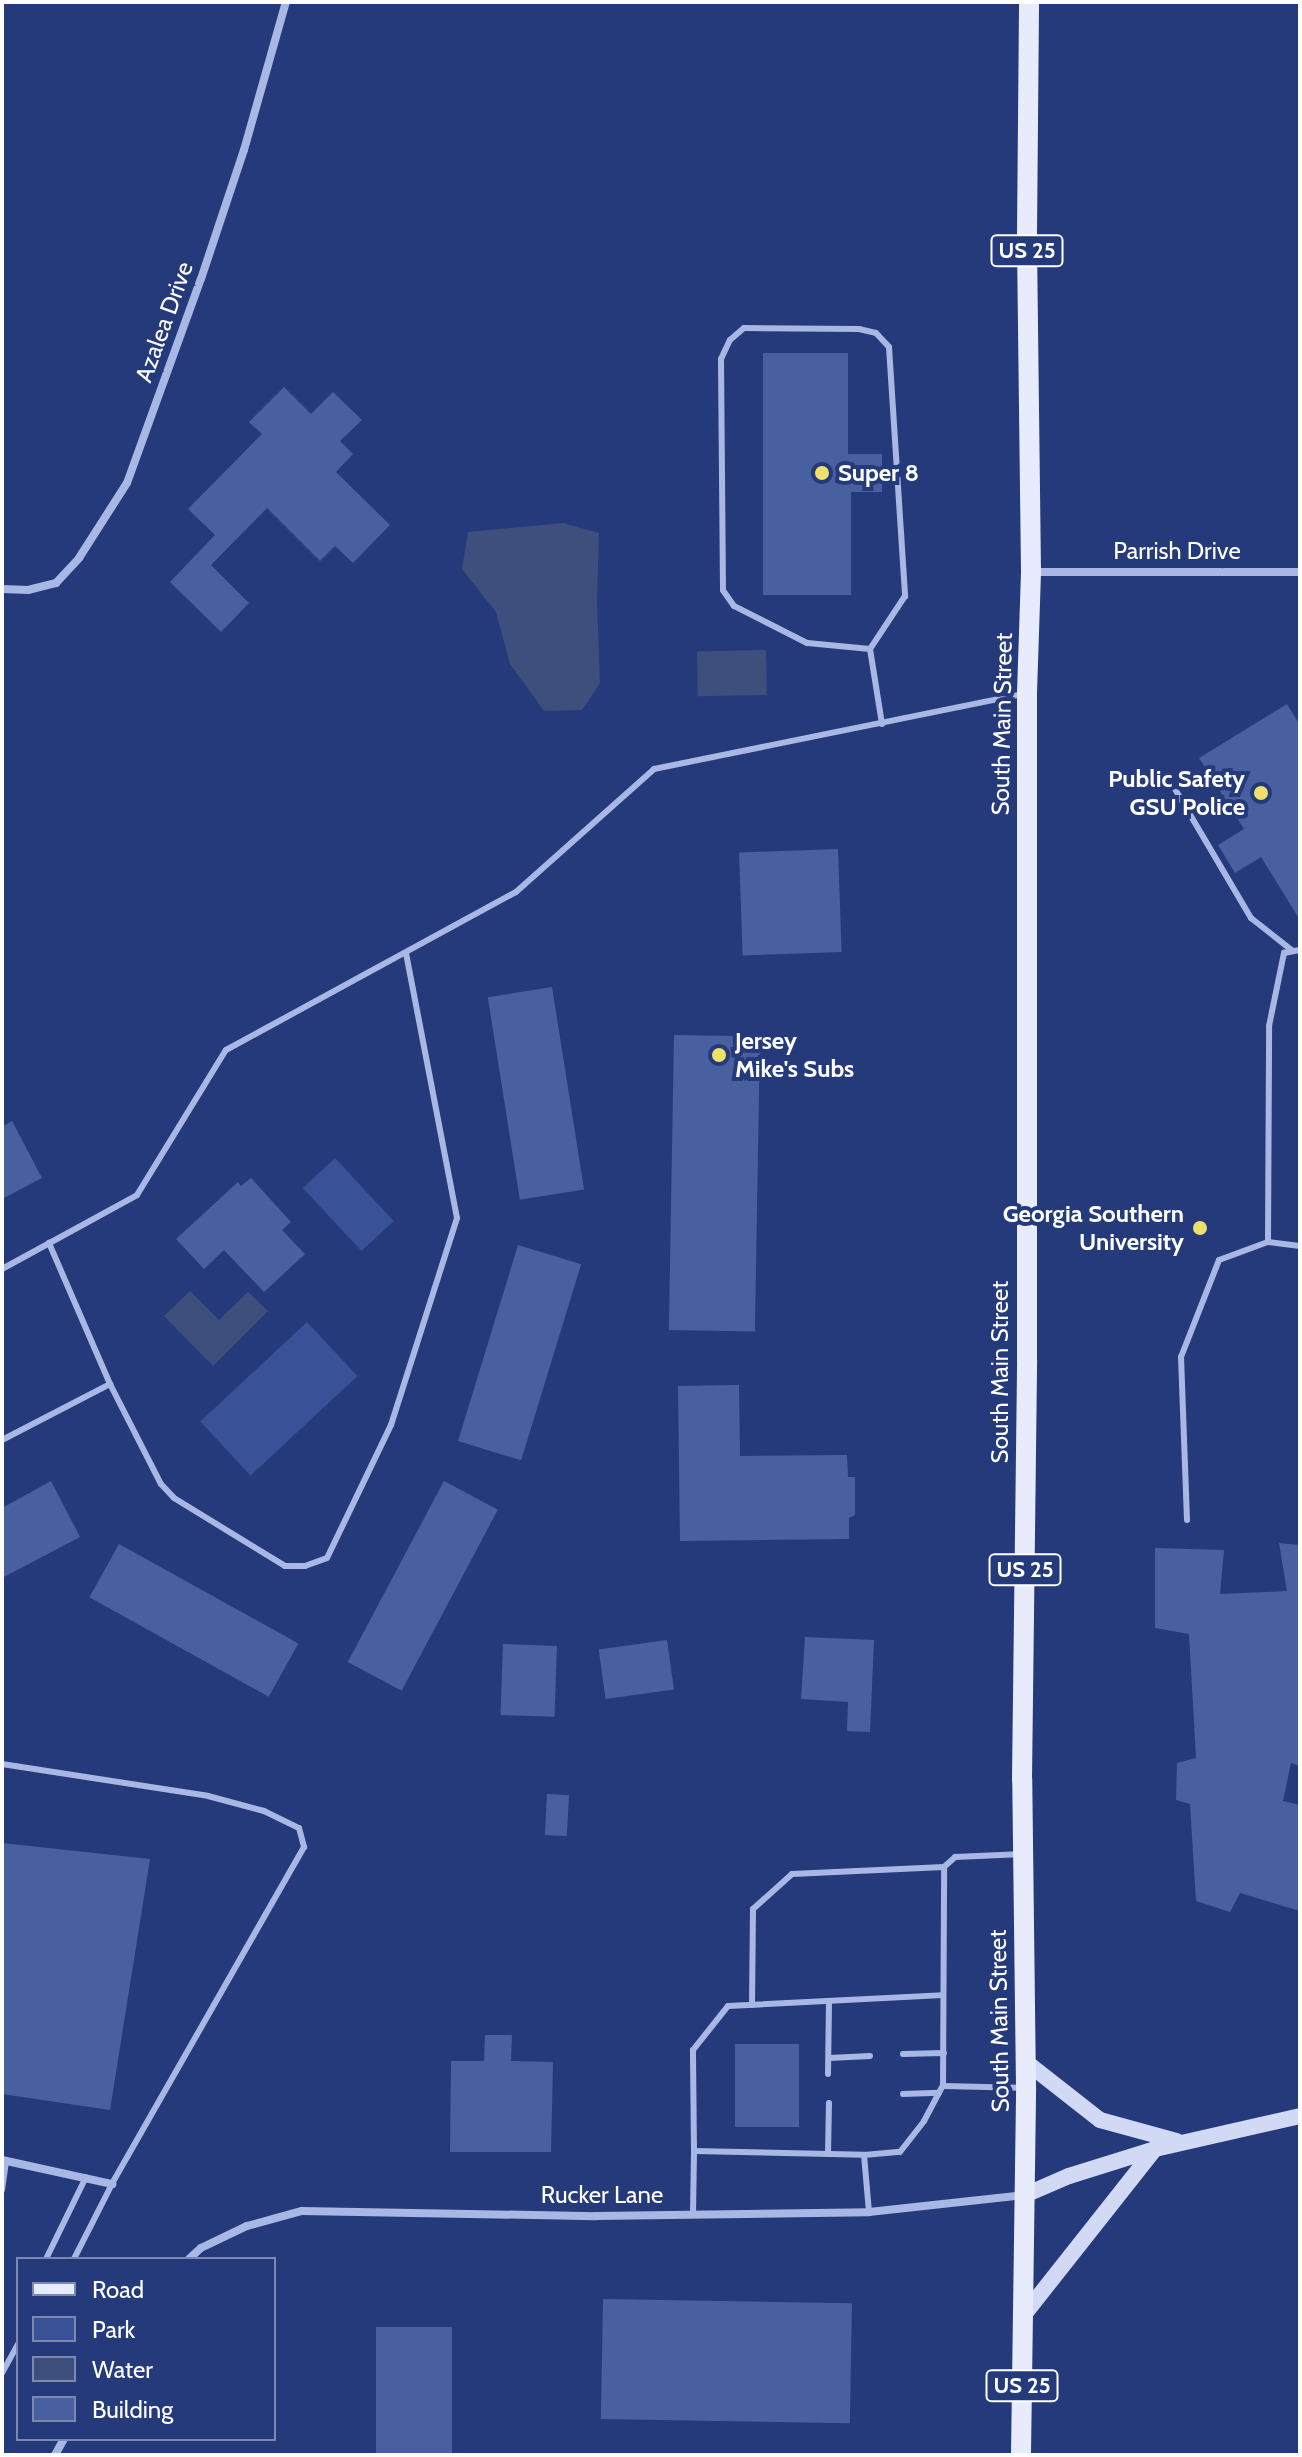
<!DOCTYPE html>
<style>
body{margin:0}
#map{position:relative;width:1302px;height:2457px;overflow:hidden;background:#253a7a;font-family:Cabin,sans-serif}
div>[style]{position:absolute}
.green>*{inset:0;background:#385197;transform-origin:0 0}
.water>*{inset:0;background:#3e4e7d;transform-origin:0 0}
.building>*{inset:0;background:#4960a0;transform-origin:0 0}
.lane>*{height:6px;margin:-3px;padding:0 3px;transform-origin:3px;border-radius:3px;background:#a8b7e4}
.street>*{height:8px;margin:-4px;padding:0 4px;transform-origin:4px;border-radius:4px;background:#a8b7e4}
.secondary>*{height:16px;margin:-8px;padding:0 8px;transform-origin:8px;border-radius:8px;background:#d1d9f4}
.primary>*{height:20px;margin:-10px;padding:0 10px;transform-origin:10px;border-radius:10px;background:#e7ebfc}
.dots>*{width:22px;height:22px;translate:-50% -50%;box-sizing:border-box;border:4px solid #253a7a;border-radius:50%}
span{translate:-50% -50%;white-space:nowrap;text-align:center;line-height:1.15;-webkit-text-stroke:8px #253a7a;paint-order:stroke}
.shield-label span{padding:2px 6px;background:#253a7a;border:2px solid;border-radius:6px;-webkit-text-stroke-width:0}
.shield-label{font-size:22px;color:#fff;font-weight:700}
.street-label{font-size:24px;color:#fff}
.poi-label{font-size:24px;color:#fff;font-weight:700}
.left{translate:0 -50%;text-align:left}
.right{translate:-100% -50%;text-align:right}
.frame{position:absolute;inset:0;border:4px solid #fff;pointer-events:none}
.legend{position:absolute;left:16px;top:2257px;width:260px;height:184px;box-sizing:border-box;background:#253a7a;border:2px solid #7c89af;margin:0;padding:10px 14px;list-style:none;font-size:24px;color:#fff}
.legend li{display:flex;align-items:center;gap:16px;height:40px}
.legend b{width:40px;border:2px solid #7c89af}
</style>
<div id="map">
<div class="green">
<div style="left:335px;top:1158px;width:86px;height:44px;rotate:47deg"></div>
<div style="left:307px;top:1322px;width:74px;height:146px;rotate:47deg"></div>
</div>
<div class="water">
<div style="clip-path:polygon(563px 523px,599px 533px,597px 602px,600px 683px,582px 710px,544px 711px,510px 664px,496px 612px,462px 569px,468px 532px)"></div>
<div style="left:766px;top:650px;width:45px;height:69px;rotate:89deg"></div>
<div style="clip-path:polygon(190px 1291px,219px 1320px,248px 1292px,268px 1311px,213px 1366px,164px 1316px)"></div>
</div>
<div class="building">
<div style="clip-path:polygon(763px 353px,848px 353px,848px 454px,882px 454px,882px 492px,851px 492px,851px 595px,763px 595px)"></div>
<div style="clip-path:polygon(284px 387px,311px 414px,333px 392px,362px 420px,340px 441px,353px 454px,336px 472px,390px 525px,353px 563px,335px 546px,320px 561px,267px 508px,211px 565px,249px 603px,221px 632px,170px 582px,215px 535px,188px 509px,262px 434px,249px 422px)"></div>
<div style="clip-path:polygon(1287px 704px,1300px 725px,1300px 920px,1261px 857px,1235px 873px,1218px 845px,1244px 829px,1199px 758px)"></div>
<div style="left:838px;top:849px;width:103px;height:99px;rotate:88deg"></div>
<div style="left:552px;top:987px;width:205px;height:65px;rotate:81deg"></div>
<div style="left:674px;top:1035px;width:86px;height:295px;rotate:1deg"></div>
<div style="clip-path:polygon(12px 1121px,42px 1178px,2px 1199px,2px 1127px)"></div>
<div style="clip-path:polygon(251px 1178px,291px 1222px,282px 1230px,305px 1254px,264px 1292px,224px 1250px,204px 1269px,176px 1239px,238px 1182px,241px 1186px)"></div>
<div style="left:518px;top:1245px;width:66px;height:205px;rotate:17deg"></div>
<div style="clip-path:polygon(739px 1385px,740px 1456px,847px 1455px,848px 1477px,855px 1477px,855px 1515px,849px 1518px,849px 1539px,680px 1541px,678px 1386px)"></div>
<div style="clip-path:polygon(51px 1481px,80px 1537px,2px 1578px,2px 1508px)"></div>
<div style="left:444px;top:1481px;width:61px;height:205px;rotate:28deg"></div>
<div style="clip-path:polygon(1279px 1543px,1300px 1545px,1300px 1766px,1291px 1763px,1283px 1801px,1300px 1805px,1300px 1911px,1240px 1893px,1230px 1912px,1196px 1901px,1190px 1804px,1176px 1800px,1177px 1763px,1196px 1758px,1189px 1634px,1155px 1628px,1155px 1548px,1224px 1550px,1220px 1594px,1287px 1591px)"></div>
<div style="left:119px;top:1544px;width:205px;height:61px;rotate:29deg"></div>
<div style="clip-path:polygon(805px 1637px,874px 1640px,870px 1732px,847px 1731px,848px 1702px,801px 1699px)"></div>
<div style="left:667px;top:1640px;width:50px;height:69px;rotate:82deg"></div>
<div style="left:503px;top:1644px;width:54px;height:71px;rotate:2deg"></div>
<div style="left:547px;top:1794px;width:22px;height:41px;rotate:3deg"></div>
<div style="clip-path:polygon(2px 1843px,150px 1859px,110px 2110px,2px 2094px)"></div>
<div style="clip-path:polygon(485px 2035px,512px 2035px,511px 2061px,553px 2062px,551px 2152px,450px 2152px,451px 2061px,484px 2061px)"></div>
<div style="left:735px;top:2044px;width:64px;height:83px"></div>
<div style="left:603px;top:2299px;width:249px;height:120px;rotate:1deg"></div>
<div style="left:376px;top:2327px;width:76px;height:128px"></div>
</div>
<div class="lane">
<div style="left:870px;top:649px;width:63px;rotate:-174.6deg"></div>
<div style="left:807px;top:643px;width:82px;rotate:-153.1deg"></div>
<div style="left:734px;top:606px;width:19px;rotate:-125deg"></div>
<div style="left:723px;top:590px;width:231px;rotate:-90.5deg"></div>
<div style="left:721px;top:359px;width:21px;rotate:-65deg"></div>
<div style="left:730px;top:340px;width:18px;rotate:-41deg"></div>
<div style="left:744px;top:328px;width:115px;rotate:0.5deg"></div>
<div style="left:859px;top:329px;width:17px;rotate:13deg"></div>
<div style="left:876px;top:333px;width:19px;rotate:47deg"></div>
<div style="left:889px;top:347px;width:250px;rotate:86.3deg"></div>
<div style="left:905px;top:596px;width:64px;rotate:123.4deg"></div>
<div style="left:870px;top:649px;width:76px;rotate:80.9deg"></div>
<div style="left:1175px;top:789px;width:150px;rotate:59.5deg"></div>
<div style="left:1251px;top:918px;width:53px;rotate:38.2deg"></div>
<div style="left:1268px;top:1242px;width:216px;rotate:-89.7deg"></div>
<div style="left:1269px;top:1026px;width:75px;rotate:-78.4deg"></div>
<div style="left:1284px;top:953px;width:16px;rotate:-11deg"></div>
<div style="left:2px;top:1269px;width:154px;rotate:-28.7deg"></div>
<div style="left:137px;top:1195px;width:170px;rotate:-58.5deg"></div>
<div style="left:226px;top:1050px;width:330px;rotate:-28.6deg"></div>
<div style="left:516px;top:892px;width:185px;rotate:-41.7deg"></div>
<div style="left:654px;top:769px;width:377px;rotate:-11.5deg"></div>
<div style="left:110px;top:1384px;width:112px;rotate:63deg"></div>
<div style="left:161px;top:1484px;width:19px;rotate:47deg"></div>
<div style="left:174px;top:1498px;width:130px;rotate:31.5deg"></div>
<div style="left:285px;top:1566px;width:20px"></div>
<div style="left:305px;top:1566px;width:23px;rotate:-20deg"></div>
<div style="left:327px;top:1558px;width:148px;rotate:-64.3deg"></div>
<div style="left:391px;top:1425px;width:217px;rotate:-72.3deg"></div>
<div style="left:457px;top:1218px;width:270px;rotate:-100.9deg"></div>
<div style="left:2px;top:1440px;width:122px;rotate:-27.4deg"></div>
<div style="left:110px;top:1384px;width:154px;rotate:-113.4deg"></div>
<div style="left:1187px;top:1520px;width:163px;rotate:-92.1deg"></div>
<div style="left:1181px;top:1357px;width:104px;rotate:-68.6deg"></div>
<div style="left:1219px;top:1260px;width:52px;rotate:-20.2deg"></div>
<div style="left:1268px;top:1242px;width:32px;rotate:7deg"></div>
<div style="left:2px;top:1764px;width:208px;rotate:8.8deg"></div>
<div style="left:208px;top:1796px;width:58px;rotate:15deg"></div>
<div style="left:264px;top:1811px;width:39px;rotate:26deg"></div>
<div style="left:299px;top:1828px;width:20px;rotate:75deg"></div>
<div style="left:304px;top:1847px;width:388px;rotate:119.7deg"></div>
<div style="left:112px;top:2184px;width:84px;rotate:116.9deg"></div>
<div style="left:752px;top:2005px;width:96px;rotate:-89.4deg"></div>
<div style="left:753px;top:1909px;width:52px;rotate:-41.9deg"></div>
<div style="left:792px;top:1874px;width:152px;rotate:-2.6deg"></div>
<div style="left:903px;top:2054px;width:41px;rotate:-1.4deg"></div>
<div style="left:829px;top:2058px;width:41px;rotate:-2.8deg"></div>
<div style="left:828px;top:2074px;width:73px;rotate:-89.2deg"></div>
<div style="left:943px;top:2086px;width:219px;rotate:-89.7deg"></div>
<div style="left:944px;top:1867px;width:15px;rotate:-42deg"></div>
<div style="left:955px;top:1857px;width:66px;rotate:-2.6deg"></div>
<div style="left:903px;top:2094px;width:36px;rotate:-2deg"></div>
<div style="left:694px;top:2151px;width:101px;rotate:-90.6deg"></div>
<div style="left:693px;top:2050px;width:56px;rotate:-51.5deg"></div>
<div style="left:728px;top:2006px;width:215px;rotate:-2.9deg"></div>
<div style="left:828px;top:2154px;width:51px;rotate:-88.9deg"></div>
<div style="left:2px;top:2190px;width:30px;rotate:-82deg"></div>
<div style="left:869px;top:2212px;width:57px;rotate:-95deg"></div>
<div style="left:864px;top:2155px;width:36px;rotate:-5deg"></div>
<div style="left:900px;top:2152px;width:39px;rotate:-52deg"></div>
<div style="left:924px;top:2121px;width:40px;rotate:-62deg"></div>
<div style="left:943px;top:2086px;width:80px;rotate:1.4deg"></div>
<div style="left:693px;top:2215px;width:64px;rotate:-89.1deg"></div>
<div style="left:694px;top:2151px;width:170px;rotate:1.3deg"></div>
<div style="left:46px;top:2259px;width:91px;rotate:-64deg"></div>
<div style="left:2px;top:2373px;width:33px;rotate:-61deg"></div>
</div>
<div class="street">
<div style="left:1033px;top:572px;width:267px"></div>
<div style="left:2px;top:589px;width:26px;rotate:2deg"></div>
<div style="left:28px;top:590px;width:29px;rotate:-14deg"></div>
<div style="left:56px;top:583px;width:34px;rotate:-47deg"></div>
<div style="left:79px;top:558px;width:89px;rotate:-57.4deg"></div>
<div style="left:127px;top:483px;width:217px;rotate:-70.1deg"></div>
<div style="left:201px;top:279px;width:136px;rotate:-71.6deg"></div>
<div style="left:244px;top:150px;width:154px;rotate:-74.2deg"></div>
<div style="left:2px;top:2160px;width:113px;rotate:12.3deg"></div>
<div style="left:189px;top:2259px;width:16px;rotate:-43deg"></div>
<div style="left:201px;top:2248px;width:51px;rotate:-25.6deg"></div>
<div style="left:247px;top:2226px;width:57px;rotate:-15.3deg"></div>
<div style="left:302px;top:2211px;width:294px;rotate:1deg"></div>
<div style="left:596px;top:2216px;width:273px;rotate:-0.8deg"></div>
<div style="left:869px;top:2212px;width:157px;rotate:-6.2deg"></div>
<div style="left:55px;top:2455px;width:18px;rotate:-61deg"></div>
</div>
<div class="secondary">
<div style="left:1026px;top:2062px;width:94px;rotate:38.1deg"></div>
<div style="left:1100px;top:2120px;width:80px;rotate:15.3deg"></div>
<div style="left:1025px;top:2195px;width:48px;rotate:-23.4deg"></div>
<div style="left:1069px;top:2176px;width:90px;rotate:-17.4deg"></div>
<div style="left:1155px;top:2149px;width:149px;rotate:-12.8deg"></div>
<div style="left:1023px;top:2316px;width:213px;rotate:-51.7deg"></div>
</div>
<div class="primary">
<div style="left:1021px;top:2455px;width:367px;rotate:-89.2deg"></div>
<div style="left:1026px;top:2088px;width:309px;rotate:-90.7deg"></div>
<div style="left:1022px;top:1779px;width:419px;rotate:-89.3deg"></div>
<div style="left:1027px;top:1360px;width:667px;rotate:-90deg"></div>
<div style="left:1027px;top:693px;width:121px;rotate:-88.1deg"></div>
<div style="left:1031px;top:572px;width:336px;rotate:-90.7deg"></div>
<div style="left:1027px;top:236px;width:234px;rotate:-89.5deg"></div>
</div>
<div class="dots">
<div style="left:822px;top:473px;background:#ede16c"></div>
<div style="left:1261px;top:793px;background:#ede16c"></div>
<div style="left:719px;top:1055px;background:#ede16c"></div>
<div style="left:1200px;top:1228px;background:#ede16c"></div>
</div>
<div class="shield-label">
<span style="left:1027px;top:251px">US 25</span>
<span style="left:1025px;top:1570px">US 25</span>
<span style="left:1022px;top:2386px">US 25</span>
</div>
<div class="street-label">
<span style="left:164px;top:322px;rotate:-70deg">Azalea Drive</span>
<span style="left:1177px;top:551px">Parrish Drive</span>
<span style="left:1002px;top:724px;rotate:-89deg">South Main Street</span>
<span style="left:1000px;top:1372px;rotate:-90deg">South Main Street</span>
<span style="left:999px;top:2021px;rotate:-91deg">South Main Street</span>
<span style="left:602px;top:2195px">Rucker Lane</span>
</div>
<div class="poi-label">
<span class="left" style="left:838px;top:473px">Super 8</span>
<span class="right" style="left:1245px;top:793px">Public Safety<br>GSU Police</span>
<span class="left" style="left:735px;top:1055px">Jersey<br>Mike's Subs</span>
<span class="right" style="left:1184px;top:1228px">Georgia Southern<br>University</span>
</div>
<div class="frame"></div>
<ul class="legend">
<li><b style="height:10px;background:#e7ebfc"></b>Road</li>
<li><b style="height:22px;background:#385197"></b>Park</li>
<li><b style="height:22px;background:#3e4e7d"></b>Water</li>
<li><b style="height:22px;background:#4960a0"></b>Building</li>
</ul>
</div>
